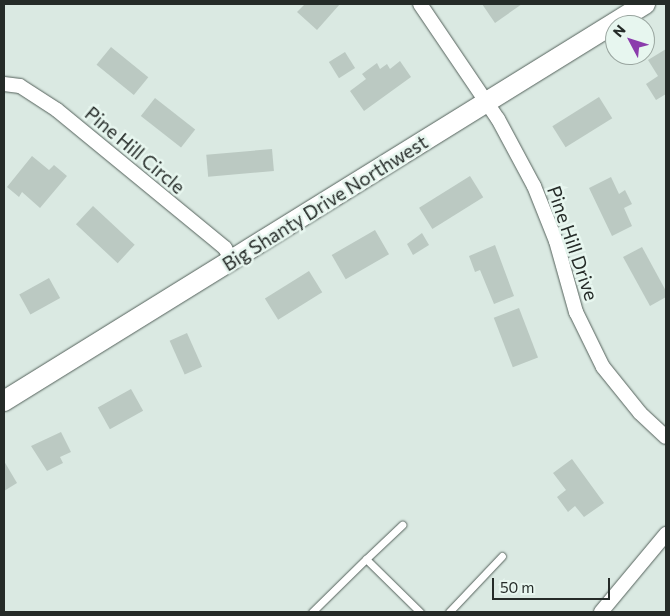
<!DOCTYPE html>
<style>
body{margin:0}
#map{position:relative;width:670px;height:616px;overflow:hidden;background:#dae9e2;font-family:Commissioner,sans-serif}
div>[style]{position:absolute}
.building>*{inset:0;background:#bbc9c2;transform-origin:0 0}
.roads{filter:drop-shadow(0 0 1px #54615b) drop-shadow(0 0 1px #54615b)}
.lane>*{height:7px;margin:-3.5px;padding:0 3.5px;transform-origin:3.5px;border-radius:3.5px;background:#fff}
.street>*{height:14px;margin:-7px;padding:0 7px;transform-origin:7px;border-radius:7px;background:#fff}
.secondary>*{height:20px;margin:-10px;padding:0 10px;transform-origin:10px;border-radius:10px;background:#fff}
span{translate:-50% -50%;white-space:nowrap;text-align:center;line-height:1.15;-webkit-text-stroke:5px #e7f6ef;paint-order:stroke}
.street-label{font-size:19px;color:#252b28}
.frame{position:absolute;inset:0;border:5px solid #252b28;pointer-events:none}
.north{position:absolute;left:605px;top:15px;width:50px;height:50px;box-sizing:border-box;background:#e7f6ef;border:1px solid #99a59f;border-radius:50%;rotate:310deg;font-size:14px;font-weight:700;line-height:20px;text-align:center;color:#252b28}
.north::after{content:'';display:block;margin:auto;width:18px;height:22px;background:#8b3cac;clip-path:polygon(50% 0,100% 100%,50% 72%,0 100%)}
.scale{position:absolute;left:492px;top:578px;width:118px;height:22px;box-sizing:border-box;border:2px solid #252b28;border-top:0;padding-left:6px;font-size:15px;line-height:18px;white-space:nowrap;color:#252b28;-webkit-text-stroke:4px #e7f6ef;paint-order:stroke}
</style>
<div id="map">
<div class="building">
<div style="clip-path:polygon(305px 4px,340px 4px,317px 30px,297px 12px)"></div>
<div style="clip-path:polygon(482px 4px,522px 4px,495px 23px)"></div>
<div style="left:111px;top:47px;width:48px;height:23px;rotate:39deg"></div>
<div style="clip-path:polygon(666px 49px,666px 94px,656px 100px,646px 84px,658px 76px,648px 60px)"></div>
<div style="left:345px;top:52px;width:19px;height:19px;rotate:58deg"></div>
<div style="clip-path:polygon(400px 61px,411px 77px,364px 111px,350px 91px,366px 79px,362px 74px,377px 63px,380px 69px,387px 64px,390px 69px)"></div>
<div style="left:599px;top:97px;width:25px;height:55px;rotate:58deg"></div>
<div style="left:155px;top:98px;width:51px;height:23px;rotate:38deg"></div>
<div style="left:272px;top:149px;width:22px;height:66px;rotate:85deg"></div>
<div style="clip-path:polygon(32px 156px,49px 170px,54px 165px,67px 176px,40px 208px,22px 192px,19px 197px,7px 187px)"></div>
<div style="left:470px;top:176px;width:25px;height:60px;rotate:58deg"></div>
<div style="clip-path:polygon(611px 177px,619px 194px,625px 190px,632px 204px,624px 208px,632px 226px,612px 236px,589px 188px)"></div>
<div style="left:93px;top:206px;width:57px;height:25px;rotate:43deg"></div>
<div style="left:375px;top:230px;width:28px;height:50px;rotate:60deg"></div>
<div style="clip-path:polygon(422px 233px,429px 245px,413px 255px,407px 244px)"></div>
<div style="clip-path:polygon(495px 245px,514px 296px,494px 304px,480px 270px,475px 272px,469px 256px)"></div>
<div style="clip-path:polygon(642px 247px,666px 291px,666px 297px,650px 306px,623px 257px)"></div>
<div style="left:309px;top:271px;width:25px;height:52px;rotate:58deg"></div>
<div style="left:49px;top:278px;width:23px;height:34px;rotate:61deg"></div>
<div style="left:519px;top:308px;width:53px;height:27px;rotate:69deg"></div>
<div style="left:187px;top:333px;width:37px;height:19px;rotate:66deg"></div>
<div style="left:131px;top:389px;width:25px;height:38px;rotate:61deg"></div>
<div style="clip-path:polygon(61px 432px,71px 452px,60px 457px,63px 463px,47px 471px,31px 446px)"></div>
<div style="clip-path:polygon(572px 459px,604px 503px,584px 517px,575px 506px,568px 512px,557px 497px,566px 490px,553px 473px)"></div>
<div style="clip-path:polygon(4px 461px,17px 483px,4px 491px)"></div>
</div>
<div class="roads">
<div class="lane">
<div style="left:366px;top:559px;width:50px;rotate:-43.4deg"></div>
<div style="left:312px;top:612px;width:76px;rotate:-44.5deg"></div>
<div style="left:366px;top:559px;width:76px;rotate:44.5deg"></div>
<div style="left:449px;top:612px;width:77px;rotate:-46.6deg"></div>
</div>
<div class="street">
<div style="left:420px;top:4px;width:139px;rotate:55.9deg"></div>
<div style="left:498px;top:119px;width:76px;rotate:61.8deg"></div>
<div style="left:534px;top:186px;width:59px;rotate:68.2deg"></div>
<div style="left:556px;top:241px;width:74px;rotate:74.3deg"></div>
<div style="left:576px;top:312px;width:61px;rotate:63.9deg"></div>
<div style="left:603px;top:367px;width:59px;rotate:51.2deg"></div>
<div style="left:640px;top:413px;width:35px;rotate:43deg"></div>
<div style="left:4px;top:84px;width:16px;rotate:7deg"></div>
<div style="left:20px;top:86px;width:44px;rotate:33deg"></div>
<div style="left:57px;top:110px;width:217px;rotate:39.4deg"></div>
<div style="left:225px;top:248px;width:15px;rotate:62deg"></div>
<div style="left:601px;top:612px;width:102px;rotate:-50.2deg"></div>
</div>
<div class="secondary">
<div style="left:4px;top:401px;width:754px;rotate:-31.77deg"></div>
</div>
</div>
<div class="street-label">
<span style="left:135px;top:150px;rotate:40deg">Pine Hill Circle</span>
<span style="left:325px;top:203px;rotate:-32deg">Big Shanty Drive Northwest</span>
<span style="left:573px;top:243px;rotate:71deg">Pine Hill Drive</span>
</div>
<div class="frame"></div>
<div class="north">N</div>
<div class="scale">50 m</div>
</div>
